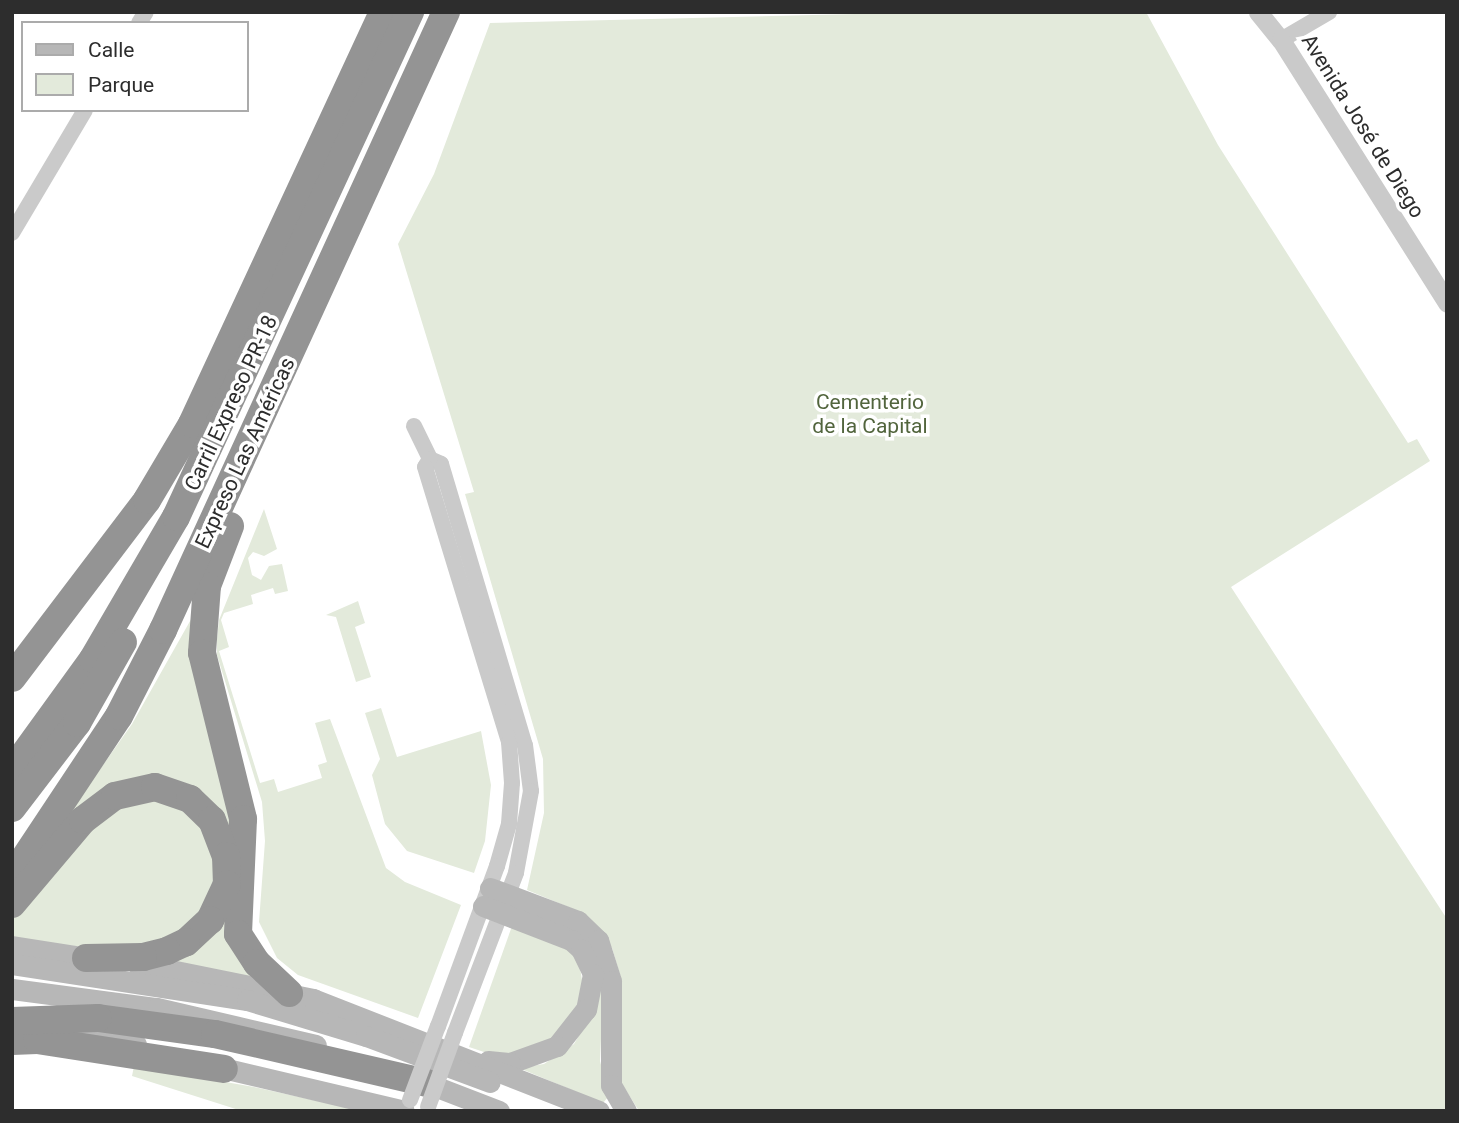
<!DOCTYPE html>
<meta charset="utf-8">
<style>
body{margin:0}
#map{position:relative;width:1459px;height:1123px;overflow:hidden;background:#fff;font-family:Roboto,sans-serif}
div>[style]{position:absolute}
.green>*{inset:0;background:#e3eadb}
.minor>*{height:16px;margin:-8px;padding:0 8px;transform-origin:8px;border-radius:8px;background:#cacaca}
.tertiary>*{height:19px;margin:-9.5px;padding:0 9.5px;transform-origin:9.5px;border-radius:9.5px;background:#cacaca}
.secondary>*{height:21px;margin:-10.5px;padding:0 10.5px;transform-origin:10.5px;border-radius:10.5px;background:#b7b7b7}
.motorway>*{height:28px;margin:-14px;padding:0 14px;transform-origin:14px;border-radius:14px;background:#949494}
.minor-bridge>*{height:16px;margin:-8px;padding:0 8px;transform-origin:8px;border-radius:8px;background:#cacaca}
.motorway-bridge>*{height:28px;margin:-14px;padding:0 14px;transform-origin:14px;border-radius:14px;background:#949494}
span{translate:-50% -50%;white-space:nowrap;text-align:center;line-height:1.15;-webkit-text-stroke:7px #fff;paint-order:stroke}
.street-label{font-size:21px;color:#2d2d2d}
.park-label{font-size:21px;color:#52653d}
.frame{position:absolute;inset:0;border:14px solid #2d2d2d;pointer-events:none}
.legend{position:absolute;left:21px;top:21px;width:228px;height:91px;box-sizing:border-box;background:#fff;border:2px solid #ababab;margin:0;padding:9px 12px;list-style:none;font-size:21px;color:#2d2d2d}
.legend li{display:flex;align-items:center;gap:14px;height:35px}
.legend b{width:35px;border:2px solid #ababab}
</style>
<div id="map">
<div class="green">
<div style="clip-path:polygon(938px 12px,1146px 12px,1218px 145px,1408px 443px,1417px 439px,1430px 461px,1231px 587px,1447px 919px,1447px 1111px,639px 1111px,622px 1084px,619px 1068px,621px 978px,612px 948px,578px 911px,527px 890px,544px 813px,543px 759px,465px 494px,474px 492px,398px 244px,434px 174px,490px 23px)"></div>
<div style="clip-path:polygon(264px 509px,277px 549px,264px 556px,253px 552px,248px 558px,252px 575px,261px 580px,269px 566px,282px 564px,288px 591px,275px 594px,273px 588px,251px 595px,253px 604px,224px 613px,221px 620px,229px 647px,219px 651px,260px 783px,274px 779px,278px 792px,322px 778px,318px 765px,327px 762px,315px 723px,330px 719px,386px 868px,405px 882px,461px 905px,418px 1018px,298px 975px,277px 958px,259px 922px,265px 841px,262px 802px,217px 655px,217px 639px,219px 620px)"></div>
<div style="clip-path:polygon(358px 601px,365px 623px,355px 627px,371px 677px,356px 682px,336px 617px,326px 615px)"></div>
<div style="clip-path:polygon(194px 614px,227px 776px,233px 908px,263px 979px,164px 962px,227px 896px,193px 795px,69px 813px,132px 724px)"></div>
<div style="clip-path:polygon(381px 708px,397px 757px,481px 731px,491px 785px,485px 841px,474px 873px,407px 851px,385px 824px,372px 775px,380px 759px,365px 713px)"></div>
<div style="clip-path:polygon(167px 800px,208px 829px,219px 887px,194px 927px,151px 947px,83px 947px,12px 939px,12px 919px,67px 846px,127px 801px)"></div>
<div style="clip-path:polygon(512px 926px,567px 946px,579px 961px,584px 993px,560px 1034px,528px 1053px,493px 1055px,469px 1047px)"></div>
<div style="clip-path:polygon(604px 972px,600px 1061px,609px 1096px,603px 1103px,519px 1068px,544px 1064px,574px 1044px,591px 1015px)"></div>
<div style="clip-path:polygon(134px 1066px,254px 1087px,363px 1111px,242px 1111px,132px 1076px)"></div>
</div>
<div class="minor">
<div style="left:139px;top:23px;width:13px;rotate:-58deg"></div>
<div style="left:1281px;top:40px;width:56px;rotate:-30.3deg"></div>
<div style="left:12px;top:233px;width:143px;rotate:-59.3deg"></div>
<div style="left:414px;top:426px;width:37px;rotate:64deg"></div>
<div style="left:430px;top:459px;width:12px;rotate:24deg"></div>
<div style="left:441px;top:464px;width:293px;rotate:73.4deg"></div>
<div style="left:525px;top:745px;width:46px;rotate:82.6deg"></div>
<div style="left:531px;top:791px;width:83px;rotate:100.4deg"></div>
<div style="left:516px;top:873px;width:171px;rotate:110.9deg"></div>
<div style="left:430px;top:459px;width:9px;rotate:122deg"></div>
<div style="left:425px;top:467px;width:288px;rotate:73deg"></div>
<div style="left:509px;top:742px;width:41px;rotate:85.8deg"></div>
<div style="left:512px;top:783px;width:41px;rotate:94.2deg"></div>
<div style="left:509px;top:824px;width:44px;rotate:105.9deg"></div>
<div style="left:497px;top:866px;width:171px;rotate:110.2deg"></div>
</div>
<div class="tertiary">
<div style="left:1258px;top:12px;width:36px;rotate:51deg"></div>
<div style="left:1281px;top:40px;width:311px;rotate:57.7deg"></div>
</div>
<div class="secondary">
<div style="left:490px;top:888px;width:94px;rotate:20.6deg"></div>
<div style="left:578px;top:921px;width:28px;rotate:44deg"></div>
<div style="left:598px;top:940px;width:43px;rotate:72.4deg"></div>
<div style="left:611px;top:981px;width:104px;rotate:90deg"></div>
<div style="left:611px;top:1085px;width:30px;rotate:60deg"></div>
<div style="left:483px;top:906px;width:94px;rotate:21.1deg"></div>
<div style="left:571px;top:940px;width:13px;rotate:42deg"></div>
<div style="left:581px;top:949px;width:28px;rotate:64deg"></div>
<div style="left:593px;top:974px;width:36px;rotate:101deg"></div>
<div style="left:586px;top:1009px;width:47px;rotate:128.1deg"></div>
<div style="left:557px;top:1046px;width:50px;rotate:160.1deg"></div>
<div style="left:510px;top:1063px;width:22px;rotate:-175deg"></div>
<div style="left:12px;top:946px;width:89px;rotate:9deg"></div>
<div style="left:136px;top:963px;width:181px;rotate:11.5deg"></div>
<div style="left:313px;top:999px;width:307px;rotate:21.4deg"></div>
<div style="left:12px;top:964px;width:238px;rotate:8.7deg"></div>
<div style="left:247px;top:1000px;width:124px;rotate:16.8deg"></div>
<div style="left:366px;top:1036px;width:132px;rotate:20.4deg"></div>
<div style="left:12px;top:989px;width:146px;rotate:7.5deg"></div>
<div style="left:157px;top:1008px;width:163px;rotate:13.1deg"></div>
<div style="left:65px;top:1026px;width:73px;rotate:14.2deg"></div>
<div style="left:210px;top:1065px;width:199px;rotate:13.3deg"></div>
<div style="left:416px;top:1079px;width:89px;rotate:21.1deg"></div>
</div>
<div class="motorway">
<div style="left:230px;top:526px;width:64px;rotate:111deg"></div>
<div style="left:207px;top:586px;width:67px;rotate:94.3deg"></div>
<div style="left:202px;top:653px;width:171px;rotate:76.1deg"></div>
<div style="left:243px;top:819px;width:115px;rotate:92.5deg"></div>
<div style="left:238px;top:934px;width:35px;rotate:57deg"></div>
<div style="left:257px;top:963px;width:44px;rotate:43.2deg"></div>
<div style="left:12px;top:678px;width:223px;rotate:-52.8deg"></div>
<div style="left:147px;top:500px;width:88px;rotate:-59.4deg"></div>
<div style="left:192px;top:424px;width:454px;rotate:-65.1deg"></div>
<div style="left:12px;top:771px;width:138px;rotate:-54.1deg"></div>
<div style="left:93px;top:659px;width:164px;rotate:-59.7deg"></div>
<div style="left:176px;top:517px;width:557px;rotate:-65.14deg"></div>
<div style="left:12px;top:808px;width:107px;rotate:-52.6deg"></div>
<div style="left:77px;top:723px;width:93px;rotate:-60.4deg"></div>
<div style="left:12px;top:877px;width:193px;rotate:-56.4deg"></div>
<div style="left:119px;top:716px;width:97px;rotate:-62.9deg"></div>
<div style="left:163px;top:630px;width:680px;rotate:-65.4deg"></div>
<div style="left:12px;top:904px;width:110px;rotate:-49.8deg"></div>
<div style="left:83px;top:820px;width:40px;rotate:-37deg"></div>
<div style="left:115px;top:796px;width:41px;rotate:-12.7deg"></div>
<div style="left:155px;top:787px;width:37px;rotate:19deg"></div>
<div style="left:190px;top:799px;width:30px;rotate:44deg"></div>
<div style="left:212px;top:820px;width:39px;rotate:69deg"></div>
<div style="left:226px;top:856px;width:28px;rotate:88deg"></div>
<div style="left:227px;top:884px;width:40px;rotate:115deg"></div>
<div style="left:210px;top:920px;width:33px;rotate:137deg"></div>
<div style="left:186px;top:942px;width:21px;rotate:155deg"></div>
<div style="left:167px;top:951px;width:25px;rotate:166deg"></div>
<div style="left:143px;top:957px;width:57px;rotate:179deg"></div>
<div style="left:98px;top:1018px;width:118px;rotate:7.8deg"></div>
<div style="left:215px;top:1034px;width:218px;rotate:13deg"></div>
<div style="left:12px;top:1041px;width:25px;rotate:-2deg"></div>
<div style="left:37px;top:1040px;width:189px;rotate:8.8deg"></div>
</div>
<div class="minor-bridge">
<div style="left:410px;top:1100px;width:79px;rotate:-69.3deg"></div>
<div style="left:428px;top:1107px;width:79px;rotate:-70deg"></div>
</div>
<div class="motorway-bridge">
<div style="left:12px;top:1021px;width:86px;rotate:-2deg"></div>
</div>
<div class="street-label">
<span style="left:1363px;top:126px;rotate:58deg">Avenida José de Diego</span>
<span style="left:231px;top:403px;rotate:-65deg">Carril Expreso PR-18</span>
<span style="left:245px;top:453px;rotate:-65deg">Expreso Las Américas</span>
</div>
<div class="park-label">
<span style="left:870px;top:414px">Cementerio<br>de la Capital</span>
</div>
<div class="frame"></div>
<ul class="legend">
<li><b style="height:9px;background:#b7b7b7"></b>Calle</li>
<li><b style="height:19px;background:#e3eadb"></b>Parque</li>
</ul>
</div>
